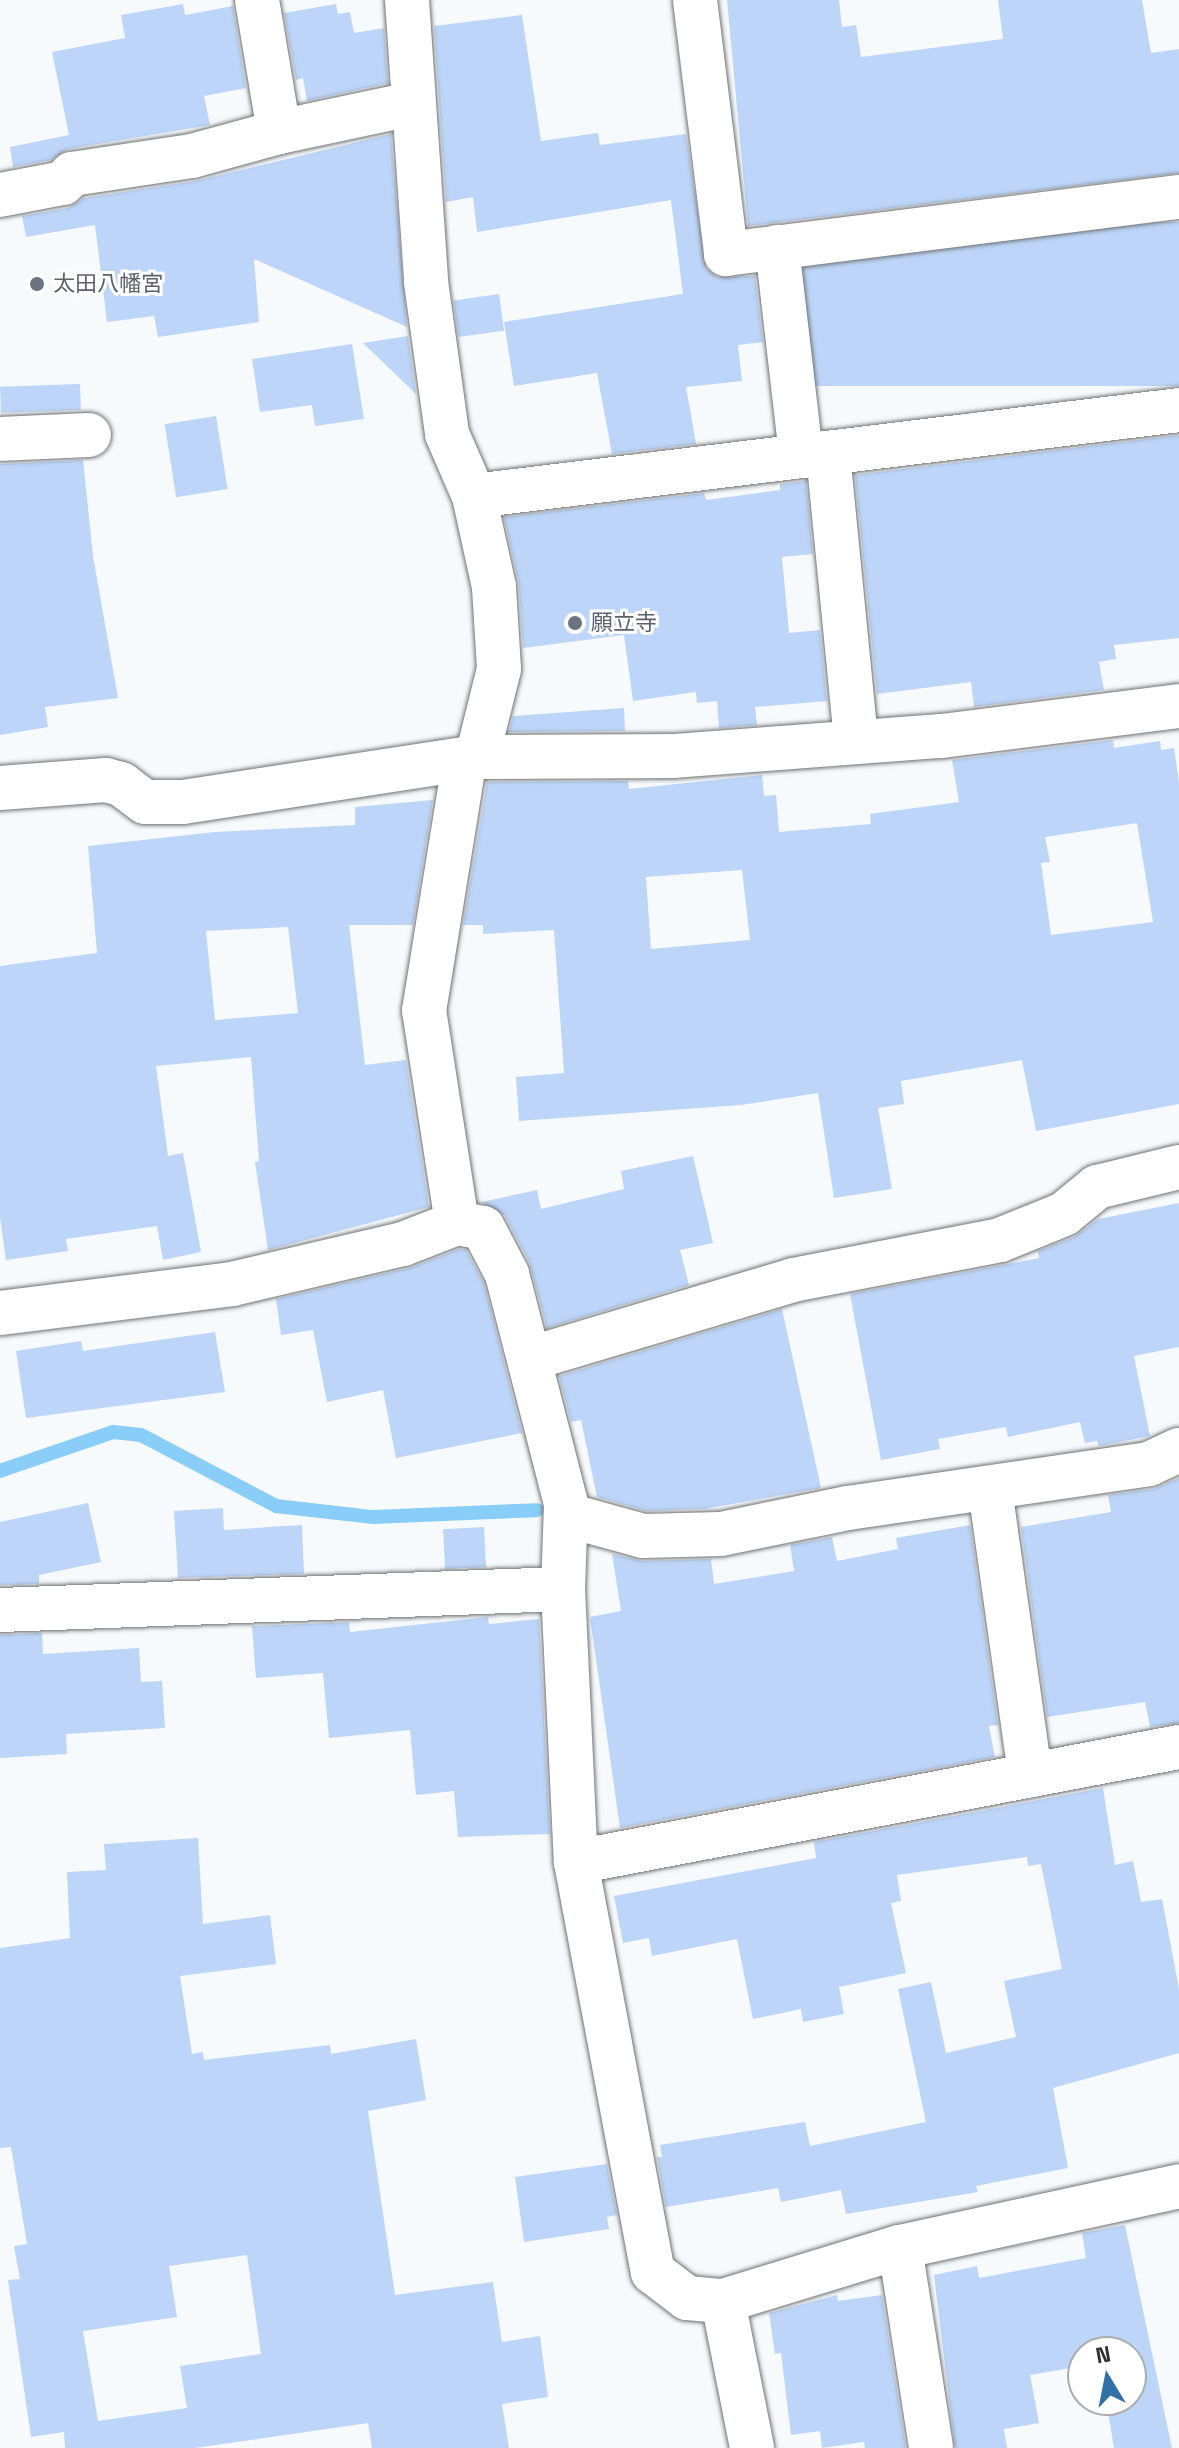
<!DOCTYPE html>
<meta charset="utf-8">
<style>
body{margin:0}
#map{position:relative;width:1179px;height:2448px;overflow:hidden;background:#f7fafc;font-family:"Space Grotesk","Noto Sans JP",sans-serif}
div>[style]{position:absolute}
.stream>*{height:14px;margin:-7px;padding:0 7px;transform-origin:7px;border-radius:7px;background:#89cef8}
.building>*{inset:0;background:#bdd5f8;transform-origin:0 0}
.roads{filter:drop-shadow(0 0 2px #707274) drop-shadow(0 0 2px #707274)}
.minor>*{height:44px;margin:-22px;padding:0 22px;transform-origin:22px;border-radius:22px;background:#fff}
.dots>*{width:22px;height:22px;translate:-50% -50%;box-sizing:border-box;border:4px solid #fff;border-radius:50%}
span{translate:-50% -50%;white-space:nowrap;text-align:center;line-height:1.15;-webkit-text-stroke:6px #fff;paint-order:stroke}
.worship-label{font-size:22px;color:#5b616d}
.left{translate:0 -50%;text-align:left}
.north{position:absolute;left:1067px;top:2336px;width:80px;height:80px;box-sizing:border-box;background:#fff;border:2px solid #acacad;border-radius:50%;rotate:350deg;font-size:22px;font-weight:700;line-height:32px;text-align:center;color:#2f3031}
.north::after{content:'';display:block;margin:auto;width:28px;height:36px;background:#3171a8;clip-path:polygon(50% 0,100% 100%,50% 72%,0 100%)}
</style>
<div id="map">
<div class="stream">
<div style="left:0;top:1471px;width:120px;rotate:-19deg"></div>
<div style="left:113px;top:1432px;width:28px;rotate:6deg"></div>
<div style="left:141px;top:1435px;width:153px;rotate:27.7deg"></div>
<div style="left:276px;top:1506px;width:98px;rotate:6.5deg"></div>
<div style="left:373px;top:1517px;width:164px;rotate:-2.4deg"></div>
</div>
<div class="building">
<div style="clip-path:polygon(727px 0,839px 0,842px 27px,856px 25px,861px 57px,1003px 39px,998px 0,1142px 0,1151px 53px,1179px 49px,1179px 173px,748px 226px)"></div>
<div style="clip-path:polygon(183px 4px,185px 15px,233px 6px,246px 88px,204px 96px,210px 125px,68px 149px,51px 160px,13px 167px,10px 147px,69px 135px,52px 52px,125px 38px,121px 15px)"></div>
<div style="clip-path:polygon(336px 4px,338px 14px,350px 12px,354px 33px,384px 28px,388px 83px,307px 101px,303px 78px,296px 80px,284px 13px)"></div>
<div style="clip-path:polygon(522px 15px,541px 141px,598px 133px,600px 145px,686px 134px,706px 268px,717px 277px,755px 276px,763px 342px,738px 345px,742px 381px,686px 387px,696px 444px,612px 454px,597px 373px,514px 386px,504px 322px,683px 294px,671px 200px,477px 232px,473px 197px,446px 202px,434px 26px)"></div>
<div style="clip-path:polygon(391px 134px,407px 327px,254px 259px,259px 322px,158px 337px,154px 316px,107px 322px,95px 225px,26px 237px,22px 216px,68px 208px,84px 198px,196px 181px)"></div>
<div style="left:1179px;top:222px;width:164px;height:377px;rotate:90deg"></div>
<div style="left:499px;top:294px;width:37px;height:46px;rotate:82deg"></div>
<div style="clip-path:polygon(408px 336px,416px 394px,363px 343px)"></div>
<div style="clip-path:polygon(352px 344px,364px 419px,315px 426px,312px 405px,260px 412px,252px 359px)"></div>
<div style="left:80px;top:384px;width:26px;height:80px;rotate:88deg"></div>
<div style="left:216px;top:416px;width:74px;height:52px;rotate:81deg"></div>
<div style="clip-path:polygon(1179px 435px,1179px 638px,1114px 645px,1116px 659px,1099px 662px,1104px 690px,974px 707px,971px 682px,877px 694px,855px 475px)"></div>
<div style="clip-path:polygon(83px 460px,93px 556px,118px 698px,45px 707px,48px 727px,0 735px,0 464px)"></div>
<div style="clip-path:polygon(806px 481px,813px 554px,782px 557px,789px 633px,820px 630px,827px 701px,755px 707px,757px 725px,719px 728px,717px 701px,697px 703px,696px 692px,633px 701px,624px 635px,523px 648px,519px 585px,504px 517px,704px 493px,706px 500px,780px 490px,780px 484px)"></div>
<div style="clip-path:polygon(624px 708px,625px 731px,509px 732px,513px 716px)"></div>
<div style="clip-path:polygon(evenodd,1113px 740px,1114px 748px,1160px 741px,1161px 750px,1174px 748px,1179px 782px,1179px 1104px,1036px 1131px,1022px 1060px,901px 1081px,904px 1104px,878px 1108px,892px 1189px,834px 1198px,818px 1093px,741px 1105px,519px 1121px,516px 1077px,564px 1073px,554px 930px,483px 934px,483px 925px,463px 925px,487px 782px,628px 781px,629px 789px,762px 775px,764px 796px,776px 795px,779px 832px,871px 824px,870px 814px,959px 802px,952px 760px,1113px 740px,1137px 823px,1153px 922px,1051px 935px,1041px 863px,1050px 862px,1045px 837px,1137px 823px,1113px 740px,742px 870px,750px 940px,651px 949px,646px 877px,742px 870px)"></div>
<div style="clip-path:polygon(evenodd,433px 800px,413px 925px,349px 925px,365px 1065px,406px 1060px,429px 1207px,268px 1250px,255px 1162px,259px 1161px,251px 1057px,156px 1066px,168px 1156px,183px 1153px,201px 1252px,163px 1260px,157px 1226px,66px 1239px,68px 1251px,6px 1260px,0 1218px,0 966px,97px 953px,88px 846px,215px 832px,355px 825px,355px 807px,433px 800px,288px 927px,298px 1013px,215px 1020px,206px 931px,288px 927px)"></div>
<div style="clip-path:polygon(693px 1156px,713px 1243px,680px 1250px,689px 1285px,547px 1328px,529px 1262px,505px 1216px,482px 1202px,537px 1190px,541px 1209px,624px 1189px,621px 1171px)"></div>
<div style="clip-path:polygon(1179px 1203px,1179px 1347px,1134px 1356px,1150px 1436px,1099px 1446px,1097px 1441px,1085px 1443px,1080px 1422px,1008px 1437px,1006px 1427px,938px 1439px,940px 1449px,881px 1460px,850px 1294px,1039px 1258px,1038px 1251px,1074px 1237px,1098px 1219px)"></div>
<div style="clip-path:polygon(459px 1249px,466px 1250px,484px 1283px,522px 1433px,396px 1458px,383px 1390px,327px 1402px,313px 1330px,281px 1335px,276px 1299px,409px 1268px)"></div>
<div style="clip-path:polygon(782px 1309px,821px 1488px,704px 1509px,646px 1511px,597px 1497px,581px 1420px,571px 1422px,559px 1376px)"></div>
<div style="clip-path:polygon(215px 1332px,225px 1392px,26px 1418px,16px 1351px,81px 1341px,83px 1351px)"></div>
<div style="clip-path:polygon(1179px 1478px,1179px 1723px,1150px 1727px,1145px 1702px,1047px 1717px,1021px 1527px,1111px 1512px,1108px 1495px,1153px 1489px)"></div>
<div style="clip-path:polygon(88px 1503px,101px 1562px,39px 1575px,39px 1584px,0 1585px,0 1522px)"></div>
<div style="clip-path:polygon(223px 1508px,224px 1530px,302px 1525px,304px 1574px,178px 1578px,174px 1511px)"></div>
<div style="clip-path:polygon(970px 1525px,998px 1725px,989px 1726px,995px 1757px,620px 1828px,590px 1617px,621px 1611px,612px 1554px,643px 1561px,711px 1559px,714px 1584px,794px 1571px,790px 1545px,832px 1537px,837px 1561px,898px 1549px,896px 1538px)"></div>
<div style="left:484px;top:1527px;width:40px;height:41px;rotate:87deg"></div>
<div style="clip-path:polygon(488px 1617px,489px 1624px,539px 1619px,550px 1834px,458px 1837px,454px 1791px,416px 1795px,410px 1730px,329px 1738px,323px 1673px,256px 1678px,252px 1626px,349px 1622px,350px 1632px)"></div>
<div style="clip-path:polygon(42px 1633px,43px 1654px,139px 1648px,141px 1682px,162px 1681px,165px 1728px,66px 1734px,67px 1754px,0 1758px,0 1635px)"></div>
<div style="clip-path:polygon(1103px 1788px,1115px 1865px,1133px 1861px,1141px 1902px,1162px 1899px,1179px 1989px,1179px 2053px,1053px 2088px,1068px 2168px,976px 2186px,978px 2192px,846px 2214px,841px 2190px,781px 2202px,778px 2188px,666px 2207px,657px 2157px,662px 2157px,660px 2145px,805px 2122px,810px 2146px,926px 2122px,898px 1989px,931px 1982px,946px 2053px,1016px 2037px,1004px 1981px,1062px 1969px,1041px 1864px,1028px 1866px,1027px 1857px,897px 1875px,901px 1901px,891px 1903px,906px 1973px,839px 1987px,844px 2014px,803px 2022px,801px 2009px,753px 2019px,737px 1939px,652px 1956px,649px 1938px,623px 1943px,614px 1896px,816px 1858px,814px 1842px)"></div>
<div style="clip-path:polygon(evenodd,198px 1838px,203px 1924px,270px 1915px,276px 1964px,180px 1976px,192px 2054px,203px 2052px,204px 2060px,330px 2045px,331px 2054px,416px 2039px,426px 2100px,368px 2111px,395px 2295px,493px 2282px,502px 2342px,540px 2336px,548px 2397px,502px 2404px,509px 2448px,372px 2448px,368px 2423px,195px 2448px,65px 2448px,64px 2432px,31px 2437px,8px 2280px,20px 2279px,14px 2246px,27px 2244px,11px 2147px,0 2148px,0 1948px,70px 1938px,67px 1872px,106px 1870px,104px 1844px,198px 1838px,247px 2255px,261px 2354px,180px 2366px,187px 2408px,98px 2421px,83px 2331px,177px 2317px,169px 2266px,247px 2255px)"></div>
<div style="clip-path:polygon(607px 2164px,617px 2215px,607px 2217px,609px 2229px,524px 2242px,515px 2177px)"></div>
<div style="clip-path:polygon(1125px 2225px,1172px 2448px,1114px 2448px,1106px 2400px,1131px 2400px,1131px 2352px,1083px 2352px,1083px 2366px,1030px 2375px,1039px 2423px,1004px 2429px,1007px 2448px,955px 2448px,934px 2275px,977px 2266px,979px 2278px,1086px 2258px,1082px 2233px)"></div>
<div style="clip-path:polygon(837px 2295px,838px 2301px,882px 2295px,906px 2448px,865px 2448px,864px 2442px,822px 2448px,820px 2431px,791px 2435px,781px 2353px,775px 2354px,769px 2313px)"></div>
</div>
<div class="roads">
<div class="minor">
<div style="left:257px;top:0;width:134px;rotate:80.5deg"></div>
<div style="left:279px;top:132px;width:135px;rotate:-12deg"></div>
<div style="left:407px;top:0;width:283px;rotate:86.1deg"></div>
<div style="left:426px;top:282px;width:153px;rotate:82.1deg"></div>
<div style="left:447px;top:434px;width:68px;rotate:66.5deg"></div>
<div style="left:474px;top:496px;width:93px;rotate:77.6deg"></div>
<div style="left:494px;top:587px;width:82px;rotate:86.5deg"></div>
<div style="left:499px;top:669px;width:91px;rotate:104deg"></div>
<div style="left:695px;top:0;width:256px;rotate:83deg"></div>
<div style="left:726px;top:254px;width:457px;rotate:-7.2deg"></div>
<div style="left:0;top:195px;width:64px;rotate:-10.8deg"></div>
<div style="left:63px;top:183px;width:13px;rotate:-45deg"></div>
<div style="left:72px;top:174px;width:121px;rotate:-8.5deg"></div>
<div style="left:192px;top:156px;width:90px;rotate:-15.4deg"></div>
<div style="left:777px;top:247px;width:208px;rotate:83.4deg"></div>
<div style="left:0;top:439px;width:89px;rotate:-2.6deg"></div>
<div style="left:828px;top:454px;width:288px;rotate:84.4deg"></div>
<div style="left:474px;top:496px;width:710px;rotate:-6.95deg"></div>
<div style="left:0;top:788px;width:106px;rotate:-4.3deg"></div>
<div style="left:106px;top:780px;width:16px;rotate:15deg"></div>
<div style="left:121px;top:784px;width:30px;rotate:37deg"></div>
<div style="left:145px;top:802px;width:38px"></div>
<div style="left:183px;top:802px;width:297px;rotate:-8.7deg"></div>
<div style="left:477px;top:757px;width:197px;rotate:-0.3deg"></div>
<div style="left:674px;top:756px;width:269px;rotate:-4.3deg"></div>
<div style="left:942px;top:736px;width:239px;rotate:-7.2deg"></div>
<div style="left:457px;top:1223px;width:215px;rotate:-98.8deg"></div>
<div style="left:424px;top:1011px;width:255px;rotate:-80.8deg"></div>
<div style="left:0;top:1313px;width:234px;rotate:-7.1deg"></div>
<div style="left:232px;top:1284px;width:176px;rotate:-13.2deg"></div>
<div style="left:403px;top:1244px;width:58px;rotate:-21.3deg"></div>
<div style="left:457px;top:1223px;width:26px;rotate:11deg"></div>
<div style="left:483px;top:1228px;width:52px;rotate:62.4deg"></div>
<div style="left:507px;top:1274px;width:237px;rotate:75.6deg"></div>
<div style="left:566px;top:1504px;width:85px;rotate:92deg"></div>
<div style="left:563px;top:1589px;width:273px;rotate:87.3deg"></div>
<div style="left:576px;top:1862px;width:417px;rotate:79.4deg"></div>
<div style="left:653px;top:2272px;width:43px;rotate:37.4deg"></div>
<div style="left:687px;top:2298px;width:36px;rotate:5deg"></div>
<div style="left:723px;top:2301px;width:185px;rotate:-17deg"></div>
<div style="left:900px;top:2247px;width:286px;rotate:-12.3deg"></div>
<div style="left:532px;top:1358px;width:272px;rotate:-16.6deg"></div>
<div style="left:793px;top:1280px;width:211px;rotate:-10.9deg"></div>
<div style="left:1000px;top:1240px;width:69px;rotate:-22.1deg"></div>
<div style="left:1064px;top:1214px;width:43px;rotate:-39.3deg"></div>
<div style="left:1097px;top:1187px;width:84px;rotate:-13.7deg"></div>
<div style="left:990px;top:1489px;width:289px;rotate:82deg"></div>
<div style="left:567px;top:1515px;width:79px;rotate:15.4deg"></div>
<div style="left:643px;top:1536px;width:78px;rotate:-1.5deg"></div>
<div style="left:721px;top:1534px;width:130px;rotate:-11.6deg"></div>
<div style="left:848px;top:1508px;width:304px;rotate:-8.3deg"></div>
<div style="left:1149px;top:1464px;width:33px;rotate:-25deg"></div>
<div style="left:0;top:1610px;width:563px;rotate:-2.14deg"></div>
<div style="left:576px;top:1862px;width:614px;rotate:-10.8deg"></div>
<div style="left:900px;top:2247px;width:203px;rotate:81.2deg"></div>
<div style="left:723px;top:2301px;width:150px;rotate:78.8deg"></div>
</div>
</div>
<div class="dots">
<div style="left:37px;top:284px;background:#6b7280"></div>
<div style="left:575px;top:623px;background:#6b7280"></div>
</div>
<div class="worship-label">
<span class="left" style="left:53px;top:284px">太田八幡宮</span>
<span class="left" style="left:591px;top:623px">願立寺</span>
</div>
<div class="north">N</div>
</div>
